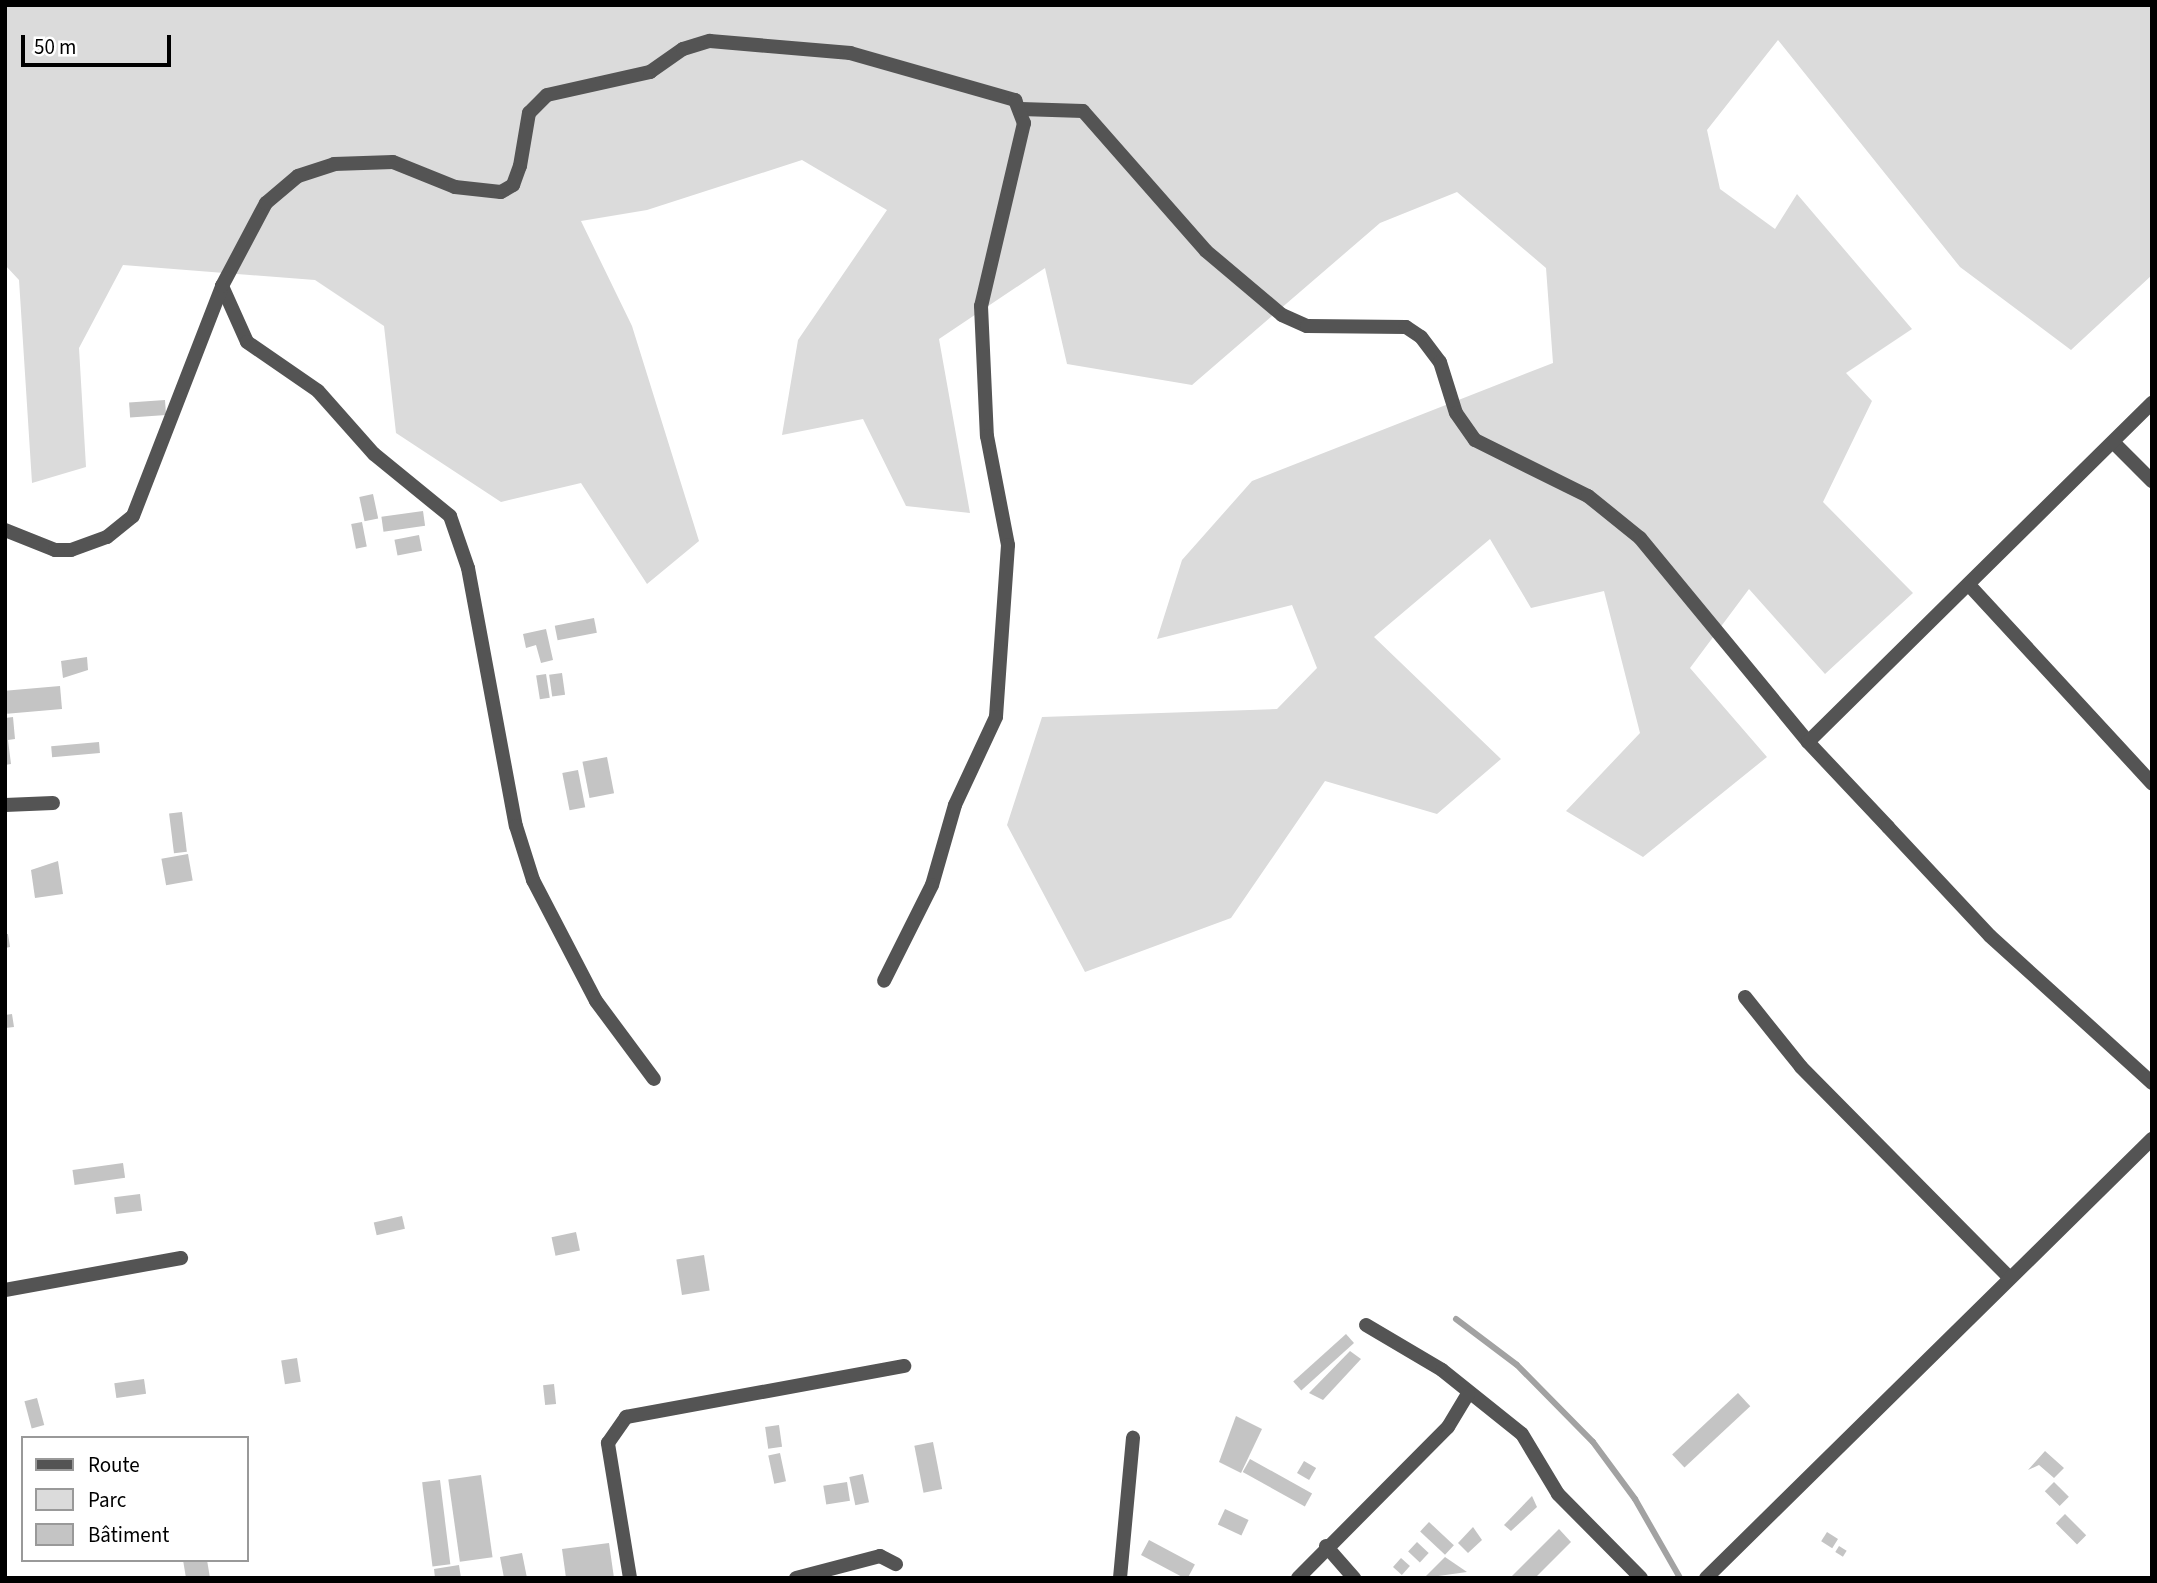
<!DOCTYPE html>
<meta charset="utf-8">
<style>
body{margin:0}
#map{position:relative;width:2157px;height:1583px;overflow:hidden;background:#fff;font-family:"Source Sans 3",sans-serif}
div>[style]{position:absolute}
.green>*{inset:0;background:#dbdbdb}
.stream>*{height:6px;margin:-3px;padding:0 3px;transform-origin:3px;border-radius:3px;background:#a2a2a2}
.building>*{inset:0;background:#c4c4c4;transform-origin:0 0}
.minor>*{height:14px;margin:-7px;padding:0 7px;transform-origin:7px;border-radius:7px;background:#545454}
span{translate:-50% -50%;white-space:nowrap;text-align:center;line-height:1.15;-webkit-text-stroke:6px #fff;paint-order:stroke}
.frame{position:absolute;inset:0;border:7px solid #000;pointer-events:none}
.legend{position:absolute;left:21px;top:1436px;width:228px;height:126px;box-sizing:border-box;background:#fff;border:2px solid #999;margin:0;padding:9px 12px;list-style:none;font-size:21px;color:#000}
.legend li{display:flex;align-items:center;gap:14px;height:35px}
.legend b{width:35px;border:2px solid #999}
.scale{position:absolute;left:21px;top:35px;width:150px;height:32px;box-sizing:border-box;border:4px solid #000;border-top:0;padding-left:9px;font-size:21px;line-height:24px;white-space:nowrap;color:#000;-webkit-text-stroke:5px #fff;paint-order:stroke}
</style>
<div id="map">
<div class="green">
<div style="clip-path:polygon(5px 5px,2152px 5px,2152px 275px,2071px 350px,1960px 267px,1778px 40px,1707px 130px,1720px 189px,1775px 229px,1797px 194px,1912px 329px,1846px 373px,1872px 401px,1823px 502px,1913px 593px,1825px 674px,1749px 589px,1690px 668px,1767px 757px,1643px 857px,1566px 811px,1640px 733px,1604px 591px,1531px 608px,1490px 539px,1374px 637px,1501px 759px,1437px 814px,1325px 781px,1231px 918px,1085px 972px,1007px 825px,1042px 717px,1277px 709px,1317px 668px,1292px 605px,1157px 639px,1182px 560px,1252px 481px,1553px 363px,1546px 268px,1457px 192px,1380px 223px,1192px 385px,1067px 364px,1045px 268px,939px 339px,970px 513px,906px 506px,863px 419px,782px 435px,798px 340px,887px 210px,802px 160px,647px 210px,581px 221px,632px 326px,699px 541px,647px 584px,581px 483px,501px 502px,396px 433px,384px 326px,315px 280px,123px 265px,79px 348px,86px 467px,32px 483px,19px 280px,5px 265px)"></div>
</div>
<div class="stream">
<div style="left:1456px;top:1319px;width:76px;rotate:37deg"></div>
<div style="left:1517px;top:1365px;width:108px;rotate:45.4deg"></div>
<div style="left:1593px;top:1442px;width:71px;rotate:53.6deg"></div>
<div style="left:1635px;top:1499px;width:91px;rotate:60.3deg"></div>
</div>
<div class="building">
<div style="left:165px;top:400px;width:15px;height:36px;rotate:86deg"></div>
<div style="left:373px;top:494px;width:25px;height:14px;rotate:78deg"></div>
<div style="left:423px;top:511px;width:15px;height:42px;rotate:82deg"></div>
<div style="left:362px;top:522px;width:25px;height:11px;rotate:79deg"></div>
<div style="left:419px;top:535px;width:16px;height:25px;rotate:79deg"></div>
<div style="left:594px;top:618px;width:15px;height:40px;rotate:79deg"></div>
<div style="clip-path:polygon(546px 629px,553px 660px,541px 663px,536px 645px,526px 648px,523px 634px)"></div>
<div style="clip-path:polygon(87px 657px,88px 670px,63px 678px,61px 661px)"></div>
<div style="left:562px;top:673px;width:22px;height:13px;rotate:82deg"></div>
<div style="left:546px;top:674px;width:24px;height:10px;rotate:81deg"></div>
<div style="left:60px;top:686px;width:23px;height:55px;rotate:85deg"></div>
<div style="clip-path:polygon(13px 717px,15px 739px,8px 740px,11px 764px,5px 765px,5px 718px)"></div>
<div style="left:99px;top:742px;width:11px;height:48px;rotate:85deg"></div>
<div style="left:607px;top:757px;width:37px;height:25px;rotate:79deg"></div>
<div style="left:578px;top:770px;width:38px;height:16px;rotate:79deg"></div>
<div style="left:182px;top:812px;width:40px;height:13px;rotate:83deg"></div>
<div style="left:188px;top:854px;width:27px;height:27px;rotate:80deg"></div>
<div style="clip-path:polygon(58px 861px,63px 894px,35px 898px,31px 870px)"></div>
<div style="clip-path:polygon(5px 934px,8px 934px,10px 947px,5px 948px)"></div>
<div style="clip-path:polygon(12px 1014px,14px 1027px,5px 1028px,5px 1015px)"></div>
<div style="left:123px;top:1163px;width:15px;height:51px;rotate:82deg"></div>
<div style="left:140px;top:1194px;width:17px;height:26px;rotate:83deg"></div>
<div style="left:402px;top:1216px;width:13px;height:29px;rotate:77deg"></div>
<div style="left:576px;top:1232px;width:19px;height:25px;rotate:78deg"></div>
<div style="left:704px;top:1255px;width:36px;height:28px;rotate:81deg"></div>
<div style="left:1346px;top:1334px;width:12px;height:71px;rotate:48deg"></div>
<div style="clip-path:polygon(1350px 1351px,1361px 1359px,1323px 1400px,1309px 1393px)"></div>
<div style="left:297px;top:1358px;width:24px;height:16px;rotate:81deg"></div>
<div style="left:144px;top:1379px;width:15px;height:30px;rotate:82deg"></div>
<div style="left:554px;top:1384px;width:20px;height:11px;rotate:84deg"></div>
<div style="left:1738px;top:1393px;width:18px;height:90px;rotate:47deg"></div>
<div style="left:37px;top:1398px;width:28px;height:13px;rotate:75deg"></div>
<div style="clip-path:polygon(1236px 1416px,1262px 1429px,1241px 1473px,1219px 1462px)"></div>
<div style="left:779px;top:1425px;width:22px;height:14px;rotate:82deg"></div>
<div style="left:933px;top:1442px;width:48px;height:19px;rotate:79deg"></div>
<div style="clip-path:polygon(2045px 1451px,2064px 1468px,2054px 1478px,2039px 1465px,2028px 1470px)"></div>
<div style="left:780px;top:1453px;width:29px;height:12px;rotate:78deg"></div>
<div style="left:1250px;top:1459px;width:71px;height:15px;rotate:29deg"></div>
<div style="left:1304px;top:1461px;width:14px;height:14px;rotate:30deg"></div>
<div style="left:863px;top:1474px;width:29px;height:14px;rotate:78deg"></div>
<div style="left:481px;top:1475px;width:83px;height:33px;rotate:82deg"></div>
<div style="left:440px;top:1480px;width:85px;height:18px;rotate:83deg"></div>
<div style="left:847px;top:1482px;width:19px;height:24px;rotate:81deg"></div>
<div style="left:2054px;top:1482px;width:21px;height:13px;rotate:45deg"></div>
<div style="clip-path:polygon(1532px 1496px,1537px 1507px,1511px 1531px,1504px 1525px)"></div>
<div style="left:1225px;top:1509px;width:26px;height:17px;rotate:25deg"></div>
<div style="left:2065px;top:1514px;width:30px;height:13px;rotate:45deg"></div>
<div style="left:1429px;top:1522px;width:34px;height:13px;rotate:43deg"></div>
<div style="clip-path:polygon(1473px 1527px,1482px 1540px,1468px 1553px,1458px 1543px)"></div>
<div style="clip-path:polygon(1559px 1529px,1571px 1542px,1535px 1578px,1510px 1578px)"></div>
<div style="left:1827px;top:1532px;width:13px;height:11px;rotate:32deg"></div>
<div style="left:1149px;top:1540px;width:52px;height:17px;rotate:28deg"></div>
<div style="left:1417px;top:1542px;width:16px;height:13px;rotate:43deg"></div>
<div style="clip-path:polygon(609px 1543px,614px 1578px,566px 1578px,562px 1549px)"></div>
<div style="left:1839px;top:1546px;width:9px;height:7px;rotate:32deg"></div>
<div style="clip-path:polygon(522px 1553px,527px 1578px,504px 1578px,500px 1557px)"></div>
<div style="clip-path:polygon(1445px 1557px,1467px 1572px,1424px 1578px)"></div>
<div style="left:1401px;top:1558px;width:12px;height:12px;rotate:42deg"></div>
<div style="clip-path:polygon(183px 1560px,207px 1560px,210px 1578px,186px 1578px)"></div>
<div style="clip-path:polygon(459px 1565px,461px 1578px,435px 1578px,434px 1569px)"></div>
</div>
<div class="minor">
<div style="left:1021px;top:109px;width:62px;rotate:1.8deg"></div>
<div style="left:1083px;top:111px;width:186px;rotate:48.7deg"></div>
<div style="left:1206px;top:251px;width:99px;rotate:40.1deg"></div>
<div style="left:1282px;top:315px;width:27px;rotate:24deg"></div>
<div style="left:1307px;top:326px;width:99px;rotate:0.6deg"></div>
<div style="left:1406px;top:327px;width:18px;rotate:34deg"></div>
<div style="left:1421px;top:337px;width:31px;rotate:53deg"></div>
<div style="left:1440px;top:362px;width:53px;rotate:72.6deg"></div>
<div style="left:1456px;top:413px;width:33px;rotate:55deg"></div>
<div style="left:1475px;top:440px;width:126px;rotate:26.4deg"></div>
<div style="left:1588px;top:496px;width:67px;rotate:38.9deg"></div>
<div style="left:1640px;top:538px;width:264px;rotate:50.5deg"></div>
<div style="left:1808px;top:742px;width:117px;rotate:46.7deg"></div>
<div style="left:1888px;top:827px;width:149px;rotate:46.9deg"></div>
<div style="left:1990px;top:936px;width:219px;rotate:42.2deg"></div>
<div style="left:222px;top:286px;width:61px;rotate:65.9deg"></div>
<div style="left:247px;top:342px;width:86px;rotate:34.6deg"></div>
<div style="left:318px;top:391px;width:84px;rotate:48.4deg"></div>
<div style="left:374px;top:454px;width:98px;rotate:39.2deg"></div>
<div style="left:450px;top:516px;width:55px;rotate:70.9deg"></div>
<div style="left:468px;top:568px;width:262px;rotate:79.5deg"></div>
<div style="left:516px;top:826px;width:57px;rotate:72.5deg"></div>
<div style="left:533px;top:880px;width:136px;rotate:62.5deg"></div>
<div style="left:596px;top:1001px;width:97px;rotate:53.4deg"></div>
<div style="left:2114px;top:443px;width:54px;rotate:45deg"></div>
<div style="left:5px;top:530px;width:54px;rotate:21.8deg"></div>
<div style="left:55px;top:550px;width:16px"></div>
<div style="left:71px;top:550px;width:38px;rotate:-20deg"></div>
<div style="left:107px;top:537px;width:33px;rotate:-39deg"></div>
<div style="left:133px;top:516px;width:247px;rotate:-68.8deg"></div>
<div style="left:222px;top:286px;width:94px;rotate:-62.1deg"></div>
<div style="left:266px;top:203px;width:42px;rotate:-40.2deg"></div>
<div style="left:298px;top:176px;width:38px;rotate:-18deg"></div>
<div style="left:334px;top:164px;width:59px;rotate:-1.9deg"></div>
<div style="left:393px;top:162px;width:67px;rotate:22deg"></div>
<div style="left:455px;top:187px;width:46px;rotate:6.2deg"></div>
<div style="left:501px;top:192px;width:14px;rotate:-30deg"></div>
<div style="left:513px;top:185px;width:20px;rotate:-70deg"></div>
<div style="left:520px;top:166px;width:54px;rotate:-80.4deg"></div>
<div style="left:529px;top:113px;width:25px;rotate:-45deg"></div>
<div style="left:547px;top:95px;width:106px;rotate:-12.6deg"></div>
<div style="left:650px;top:72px;width:40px;rotate:-34.9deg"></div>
<div style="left:683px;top:49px;width:28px;rotate:-17deg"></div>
<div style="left:710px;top:41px;width:141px;rotate:4.9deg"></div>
<div style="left:850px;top:53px;width:172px;rotate:15.9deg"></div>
<div style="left:1015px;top:100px;width:25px;rotate:69deg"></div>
<div style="left:1024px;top:123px;width:188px;rotate:103.2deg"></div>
<div style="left:981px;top:306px;width:130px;rotate:87.4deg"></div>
<div style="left:987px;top:436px;width:111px;rotate:79.1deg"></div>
<div style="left:1008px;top:545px;width:172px;rotate:94deg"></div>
<div style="left:996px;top:717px;width:97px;rotate:115deg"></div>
<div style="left:955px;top:805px;width:83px;rotate:106deg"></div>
<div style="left:932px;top:885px;width:107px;rotate:116.6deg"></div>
<div style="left:1969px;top:585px;width:270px;rotate:47.3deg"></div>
<div style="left:1808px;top:742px;width:483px;rotate:-44.6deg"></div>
<div style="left:5px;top:805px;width:48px;rotate:-2.4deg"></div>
<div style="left:1745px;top:997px;width:90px;rotate:51.3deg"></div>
<div style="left:1801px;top:1067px;width:296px;rotate:45.3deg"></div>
<div style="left:5px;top:1290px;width:179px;rotate:-10.3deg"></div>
<div style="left:1366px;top:1325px;width:88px;rotate:30.6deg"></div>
<div style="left:1442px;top:1370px;width:102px;rotate:38.7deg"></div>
<div style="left:1522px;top:1434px;width:70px;rotate:59deg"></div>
<div style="left:1558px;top:1494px;width:118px;rotate:45.3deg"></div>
<div style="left:1326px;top:1546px;width:43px;rotate:48.8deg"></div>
<div style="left:630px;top:1578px;width:137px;rotate:-99.3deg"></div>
<div style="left:608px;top:1443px;width:32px;rotate:-55deg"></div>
<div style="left:626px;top:1417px;width:283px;rotate:-10.4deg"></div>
<div style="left:796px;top:1578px;width:87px;rotate:-14.7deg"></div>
<div style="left:880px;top:1556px;width:18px;rotate:27deg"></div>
<div style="left:1120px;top:1578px;width:141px;rotate:-84.7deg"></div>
<div style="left:1298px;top:1578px;width:213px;rotate:-45.2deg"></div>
<div style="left:1448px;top:1427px;width:39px;rotate:-59deg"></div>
<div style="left:1706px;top:1578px;width:626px;rotate:-44.55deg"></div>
</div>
<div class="frame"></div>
<ul class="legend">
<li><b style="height:9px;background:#545454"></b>Route</li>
<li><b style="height:19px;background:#dbdbdb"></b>Parc</li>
<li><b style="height:19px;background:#c4c4c4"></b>Bâtiment</li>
</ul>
<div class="scale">50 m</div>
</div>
